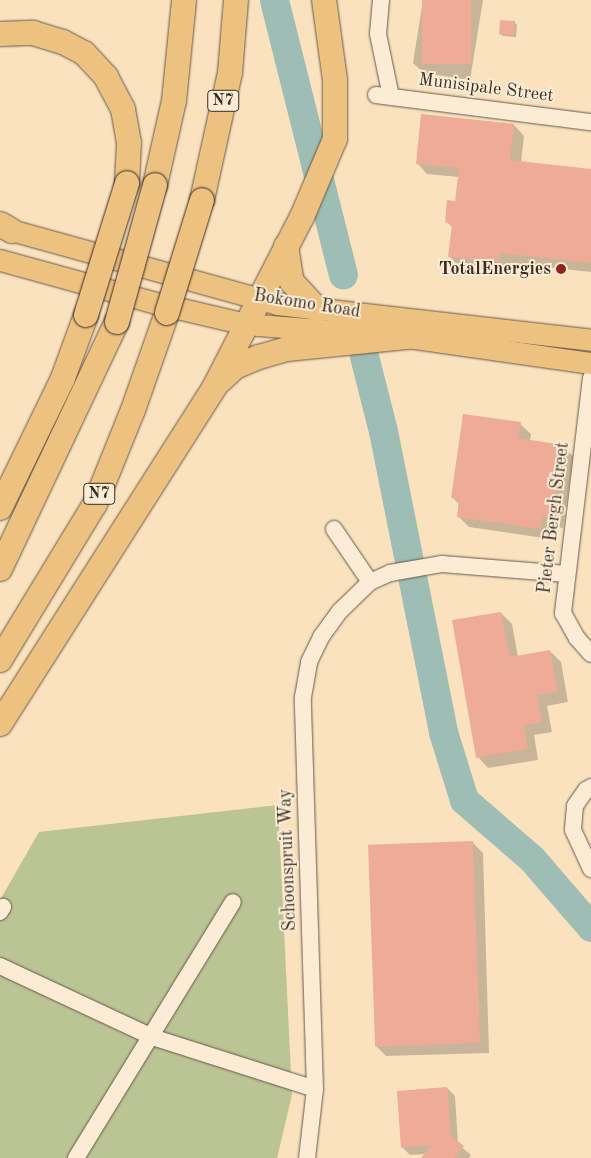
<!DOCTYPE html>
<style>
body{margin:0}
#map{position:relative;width:591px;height:1158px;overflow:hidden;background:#fae2bf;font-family:"Old Standard TT",serif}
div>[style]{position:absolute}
.green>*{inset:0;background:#bbc494}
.shadow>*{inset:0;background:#0003}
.river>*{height:29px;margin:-14.5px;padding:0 14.5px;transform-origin:14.5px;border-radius:14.5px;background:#9ebdb4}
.building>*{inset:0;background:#edab98;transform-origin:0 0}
.roads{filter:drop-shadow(0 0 1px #675a49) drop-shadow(0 0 1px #675a49)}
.minor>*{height:16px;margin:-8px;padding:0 8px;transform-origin:8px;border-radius:8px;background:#fcecd5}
.major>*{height:21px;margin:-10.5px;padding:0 10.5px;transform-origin:10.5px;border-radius:10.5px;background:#edc180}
.highway>*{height:24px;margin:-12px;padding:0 12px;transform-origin:12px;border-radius:12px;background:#edc180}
.bridges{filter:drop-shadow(0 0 1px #362d22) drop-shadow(0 0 1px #362d22)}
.highway-bridge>*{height:24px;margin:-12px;padding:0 12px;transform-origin:12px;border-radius:12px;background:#edc180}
.dots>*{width:14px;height:14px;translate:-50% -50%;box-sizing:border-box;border:2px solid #fcecd5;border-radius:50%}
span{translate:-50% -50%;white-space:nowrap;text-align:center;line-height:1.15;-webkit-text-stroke:4px #fcecd5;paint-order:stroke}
.shield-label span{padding:1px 4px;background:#fcecd5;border:1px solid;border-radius:4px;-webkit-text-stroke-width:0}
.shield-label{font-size:16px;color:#362d22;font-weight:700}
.street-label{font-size:18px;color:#362d22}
.poi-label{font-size:18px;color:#362d22;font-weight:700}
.right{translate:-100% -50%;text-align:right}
</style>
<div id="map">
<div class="green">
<div style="clip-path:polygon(278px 805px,292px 1095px,277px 1158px,0 1158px,0 900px,39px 832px)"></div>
</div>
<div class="shadow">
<div style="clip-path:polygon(423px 0,483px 0,470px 80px,424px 73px,413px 63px)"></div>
<div style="clip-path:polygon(514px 22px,517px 25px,516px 37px,503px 36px,500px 34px)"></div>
<div style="clip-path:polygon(514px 125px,524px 136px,521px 163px,591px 170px,591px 272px,510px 263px,509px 272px,460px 267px,450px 257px,453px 228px,446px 221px,456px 202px,459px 177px,427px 174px,417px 163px)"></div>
<div style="clip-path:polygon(520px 424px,531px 434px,530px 441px,562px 446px,573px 456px,563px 528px,553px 526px,551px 539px,469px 527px,458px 516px,460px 505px,452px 497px)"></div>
<div style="clip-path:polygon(501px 613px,512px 624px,518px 657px,550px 651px,561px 662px,568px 702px,547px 706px,552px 732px,534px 735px,538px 760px,488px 768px,478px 757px)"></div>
<div style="clip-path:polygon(472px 842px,483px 853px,489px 1053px,386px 1056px,375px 1045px)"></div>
<div style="clip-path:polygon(447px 1088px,455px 1096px,458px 1144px,471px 1155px,469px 1158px,423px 1158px,426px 1154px,410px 1155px,402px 1147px)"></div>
</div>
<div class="river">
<div style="left:274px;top:0;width:283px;rotate:75.9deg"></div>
<div style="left:364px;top:356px;width:77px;rotate:75.8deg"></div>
<div style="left:383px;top:431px;width:307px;rotate:78.7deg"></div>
<div style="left:443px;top:732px;width:71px;rotate:72.8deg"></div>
<div style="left:464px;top:800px;width:90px;rotate:40.9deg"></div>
<div style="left:532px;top:859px;width:90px;rotate:49.1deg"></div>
</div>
<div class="building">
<div style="left:422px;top:0;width:49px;height:64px"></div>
<div style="left:500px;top:20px;width:15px;height:14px;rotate:4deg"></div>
<div style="clip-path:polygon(421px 114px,514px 124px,510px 160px,591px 169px,591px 263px,500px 253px,499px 262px,448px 257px,452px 225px,445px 222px,447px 200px,455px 201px,459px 168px,416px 164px)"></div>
<div style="clip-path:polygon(463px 414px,521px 422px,518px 438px,563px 445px,552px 518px,543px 516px,541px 529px,457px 517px,459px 499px,451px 498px)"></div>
<div style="clip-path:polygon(501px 612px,510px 657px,550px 650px,558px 692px,537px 695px,542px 722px,524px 725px,528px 749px,476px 758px,452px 620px)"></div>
<div style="left:473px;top:841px;width:202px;height:105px;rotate:88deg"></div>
<div style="clip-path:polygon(447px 1087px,451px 1136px,464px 1146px,454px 1158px,421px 1158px,432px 1145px,401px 1148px,397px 1091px)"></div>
</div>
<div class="roads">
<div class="minor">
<div style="left:381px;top:0;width:34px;rotate:95deg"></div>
<div style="left:378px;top:34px;width:64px;rotate:78.3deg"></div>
<div style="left:376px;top:95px;width:217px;rotate:7.2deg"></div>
<div style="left:591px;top:378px;width:237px;rotate:96.8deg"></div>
<div style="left:563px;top:613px;width:29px;rotate:61deg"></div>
<div style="left:577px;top:638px;width:21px;rotate:49deg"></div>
<div style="left:334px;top:529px;width:64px;rotate:55.8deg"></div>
<div style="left:591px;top:787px;width:6px;rotate:149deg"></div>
<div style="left:586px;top:790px;width:19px;rotate:125deg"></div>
<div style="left:575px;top:806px;width:24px;rotate:95deg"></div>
<div style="left:573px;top:830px;width:43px;rotate:65.2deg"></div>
<div style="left:0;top:912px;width:6px;rotate:-59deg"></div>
<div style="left:0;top:966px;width:168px;rotate:25deg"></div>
<div style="left:152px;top:1037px;width:171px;rotate:17.7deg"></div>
<div style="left:76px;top:1158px;width:300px;rotate:-58.5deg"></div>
<div style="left:307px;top:1158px;width:69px;rotate:-83.4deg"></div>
<div style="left:315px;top:1089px;width:392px;rotate:-91.8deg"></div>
<div style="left:303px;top:697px;width:36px;rotate:-80deg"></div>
<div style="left:309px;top:662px;width:28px;rotate:-64deg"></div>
<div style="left:321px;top:637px;width:31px;rotate:-54deg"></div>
<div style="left:339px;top:612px;width:43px;rotate:-44.1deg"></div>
<div style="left:370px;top:582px;width:22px;rotate:-24deg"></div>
<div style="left:390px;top:573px;width:53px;rotate:-9.8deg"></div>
<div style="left:442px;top:564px;width:125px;rotate:4.6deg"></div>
</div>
<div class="major">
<div style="left:0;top:227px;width:288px;rotate:15.5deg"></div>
<div style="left:277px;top:304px;width:316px;rotate:6.5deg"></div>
<div style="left:0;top:260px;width:166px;rotate:15.4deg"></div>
<div style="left:160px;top:304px;width:88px;rotate:13.1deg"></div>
<div style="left:246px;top:324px;width:163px;rotate:4.6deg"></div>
<div style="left:408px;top:337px;width:185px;rotate:8.1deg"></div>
</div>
<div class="highway">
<div style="left:0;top:34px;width:33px;rotate:-2deg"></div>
<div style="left:33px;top:33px;width:31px;rotate:17deg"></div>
<div style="left:63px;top:42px;width:24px;rotate:28deg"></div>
<div style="left:84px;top:53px;width:33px;rotate:47deg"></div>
<div style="left:106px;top:77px;width:36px;rotate:62deg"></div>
<div style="left:123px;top:109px;width:34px;rotate:80deg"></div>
<div style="left:129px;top:142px;width:41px;rotate:92.8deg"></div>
<div style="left:155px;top:185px;width:86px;rotate:-77.3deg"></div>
<div style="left:174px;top:101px;width:101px;rotate:-84.3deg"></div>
<div style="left:202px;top:200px;width:130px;rotate:-77.6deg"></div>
<div style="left:230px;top:73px;width:73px;rotate:-85.3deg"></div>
<div style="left:0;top:224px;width:14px;rotate:30deg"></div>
<div style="left:286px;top:246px;width:36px;rotate:81deg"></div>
<div style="left:292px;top:282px;width:37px;rotate:47deg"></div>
<div style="left:220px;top:381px;width:21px;rotate:-43deg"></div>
<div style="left:235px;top:367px;width:26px;rotate:-23deg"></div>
<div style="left:259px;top:357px;width:29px;rotate:-16deg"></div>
<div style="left:287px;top:349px;width:122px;rotate:-5.7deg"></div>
<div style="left:0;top:508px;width:144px;rotate:-64.1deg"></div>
<div style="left:63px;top:378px;width:67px;rotate:-69.9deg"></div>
<div style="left:0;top:569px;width:273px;rotate:-64.7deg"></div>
<div style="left:0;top:660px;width:183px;rotate:-58.7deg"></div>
<div style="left:95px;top:504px;width:101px;rotate:-68deg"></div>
<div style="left:133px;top:410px;width:103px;rotate:-70.7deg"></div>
<div style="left:0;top:724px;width:401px;rotate:-57.5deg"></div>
<div style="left:215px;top:386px;width:190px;rotate:-62.8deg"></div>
<div style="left:302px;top:217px;width:85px;rotate:-67.1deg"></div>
<div style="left:335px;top:139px;width:59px;rotate:-90deg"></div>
<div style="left:335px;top:80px;width:81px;rotate:-97.8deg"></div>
</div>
</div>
<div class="bridges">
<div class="highway-bridge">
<div style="left:167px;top:313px;width:118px;rotate:-72.8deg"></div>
<div style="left:86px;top:315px;width:138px;rotate:-72.7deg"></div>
<div style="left:117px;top:322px;width:142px;rotate:-74.5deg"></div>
</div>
</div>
<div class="dots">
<div style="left:561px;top:269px;background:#8f2418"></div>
</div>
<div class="shield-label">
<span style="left:223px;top:101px">N7</span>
<span style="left:99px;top:494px">N7</span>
</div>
<div class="street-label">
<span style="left:486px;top:88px;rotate:7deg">Munisipale Street</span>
<span style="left:307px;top:304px;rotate:9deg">Bokomo Road</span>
<span style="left:554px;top:518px;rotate:-83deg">Pieter Bergh Street</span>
<span style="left:288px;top:860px;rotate:-92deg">Schoonspruit Way</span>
</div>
<div class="poi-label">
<span class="right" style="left:551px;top:269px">TotalEnergies</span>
</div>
</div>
